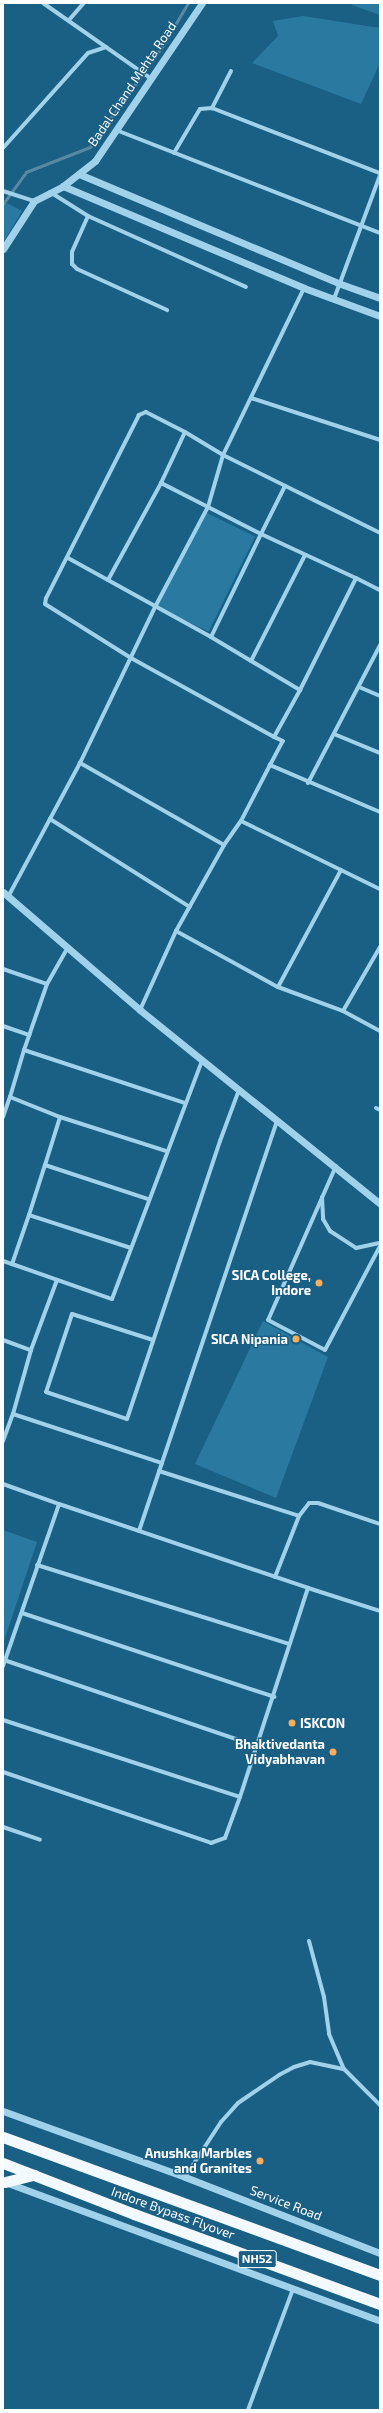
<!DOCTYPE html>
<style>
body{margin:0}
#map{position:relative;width:383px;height:2413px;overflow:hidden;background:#1a5f84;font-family:"Exo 2",sans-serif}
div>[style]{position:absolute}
.green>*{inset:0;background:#2979a1;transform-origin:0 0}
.stream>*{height:2.5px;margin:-1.25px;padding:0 1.25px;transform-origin:1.25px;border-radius:1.25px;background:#5889a4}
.minor>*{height:4px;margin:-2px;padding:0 2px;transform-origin:2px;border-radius:2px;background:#a0d2eb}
.tertiary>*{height:7px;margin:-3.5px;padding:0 3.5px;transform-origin:3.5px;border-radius:3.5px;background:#a0d2eb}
.trunk>*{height:11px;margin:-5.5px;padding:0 5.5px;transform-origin:5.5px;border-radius:5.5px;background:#f2faff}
.dots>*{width:11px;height:11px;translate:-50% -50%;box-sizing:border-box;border:2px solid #1a5f84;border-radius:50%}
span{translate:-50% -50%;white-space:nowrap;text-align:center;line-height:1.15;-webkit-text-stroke:3px #1a5f84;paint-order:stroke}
.shield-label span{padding:1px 3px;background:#1a5f84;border:1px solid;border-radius:3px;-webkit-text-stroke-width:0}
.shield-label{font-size:12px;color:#fff;font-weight:700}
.street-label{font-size:13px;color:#fff}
.poi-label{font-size:13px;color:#fff;font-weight:700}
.right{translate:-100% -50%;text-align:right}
.left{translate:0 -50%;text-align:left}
.frame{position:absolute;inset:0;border:4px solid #fff;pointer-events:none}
</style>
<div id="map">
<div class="green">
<div style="clip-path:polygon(353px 3px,380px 3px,380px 15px,352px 5px)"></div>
<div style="clip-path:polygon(303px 16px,380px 28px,380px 63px,361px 104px,252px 63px,278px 36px,273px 21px)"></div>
<div style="clip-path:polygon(3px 201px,22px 211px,3px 243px)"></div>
<div style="left:203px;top:511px;width:58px;height:106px;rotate:26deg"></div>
<div style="clip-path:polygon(263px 1321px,328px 1357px,276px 1498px,195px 1464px)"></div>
<div style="clip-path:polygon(3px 1530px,37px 1542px,3px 1644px)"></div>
</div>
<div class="stream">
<div style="left:3px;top:204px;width:39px;rotate:-54deg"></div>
<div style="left:26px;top:172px;width:69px;rotate:-21.3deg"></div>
<div style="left:90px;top:147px;width:123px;rotate:-54.2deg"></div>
<div style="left:162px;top:47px;width:51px;rotate:-59.4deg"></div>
</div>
<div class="minor">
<div style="left:43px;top:3px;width:131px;rotate:35deg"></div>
<div style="left:69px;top:20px;width:23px;rotate:-49deg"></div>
<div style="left:231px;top:71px;width:42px;rotate:117.2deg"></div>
<div style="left:212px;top:108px;width:180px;rotate:21.2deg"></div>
<div style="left:116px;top:130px;width:283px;rotate:21.3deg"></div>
<div style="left:3px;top:148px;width:127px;rotate:-48.2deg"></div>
<div style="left:88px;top:53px;width:19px;rotate:-18deg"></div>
<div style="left:174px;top:153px;width:51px;rotate:-59.4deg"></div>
<div style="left:200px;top:109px;width:12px;rotate:-5deg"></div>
<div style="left:3px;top:191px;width:33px;rotate:18deg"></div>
<div style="left:50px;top:192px;width:45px;rotate:32.3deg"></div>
<div style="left:88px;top:216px;width:173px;rotate:24.2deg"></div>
<div style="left:88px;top:216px;width:39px;rotate:114deg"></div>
<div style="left:72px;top:252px;width:12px;rotate:90deg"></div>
<div style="left:72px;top:264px;width:7px;rotate:45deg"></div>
<div style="left:77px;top:269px;width:99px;rotate:24.5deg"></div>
<div style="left:334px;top:299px;width:132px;rotate:-69.6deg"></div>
<div style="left:251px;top:398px;width:136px;rotate:18deg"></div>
<div style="left:185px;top:432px;width:44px;rotate:-152.9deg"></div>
<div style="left:146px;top:412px;width:8px;rotate:157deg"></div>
<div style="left:139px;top:415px;width:205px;rotate:116.9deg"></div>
<div style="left:46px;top:598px;width:6px;rotate:99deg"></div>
<div style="left:45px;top:604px;width:102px;rotate:32.1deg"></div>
<div style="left:131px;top:658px;width:163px;rotate:28.9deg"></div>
<div style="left:274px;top:737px;width:54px;rotate:-61deg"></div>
<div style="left:285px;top:486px;width:54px;rotate:116.6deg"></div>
<div style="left:261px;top:534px;width:105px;rotate:24.9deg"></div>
<div style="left:68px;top:558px;width:163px;rotate:28.9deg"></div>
<div style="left:211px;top:637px;width:104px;rotate:30.8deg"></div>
<div style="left:300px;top:690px;width:125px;rotate:-63.4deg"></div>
<div style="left:356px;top:578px;width:27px;rotate:27deg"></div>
<div style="left:108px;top:580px;width:111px;rotate:-61.3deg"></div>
<div style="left:161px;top:483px;width:56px;rotate:-64.8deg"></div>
<div style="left:185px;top:432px;width:44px;rotate:31.2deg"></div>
<div style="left:223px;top:455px;width:175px;rotate:26.4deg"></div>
<div style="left:211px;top:637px;width:114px;rotate:-64.1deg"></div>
<div style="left:261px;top:534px;width:59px;rotate:-153deg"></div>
<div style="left:208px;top:507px;width:54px;rotate:-73.9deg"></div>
<div style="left:223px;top:455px;width:186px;rotate:-64.1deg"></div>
<div style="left:251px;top:661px;width:119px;rotate:-63deg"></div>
<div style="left:359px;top:687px;width:23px;rotate:23deg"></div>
<div style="left:334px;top:734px;width:50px;rotate:22.4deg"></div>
<div style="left:80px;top:763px;width:64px;rotate:118.2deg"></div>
<div style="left:50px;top:819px;width:165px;rotate:32.2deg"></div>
<div style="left:270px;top:765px;width:27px;rotate:-62deg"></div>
<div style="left:283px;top:741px;width:10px;rotate:-156deg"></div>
<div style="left:308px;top:783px;width:156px;rotate:-62.4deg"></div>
<div style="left:380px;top:812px;width:120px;rotate:-156.9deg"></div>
<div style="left:270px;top:765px;width:63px;rotate:117.4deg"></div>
<div style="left:241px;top:821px;width:155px;rotate:26.1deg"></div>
<div style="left:224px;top:845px;width:29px;rotate:-55deg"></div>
<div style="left:8px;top:897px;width:89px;rotate:-61.7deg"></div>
<div style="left:176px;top:931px;width:116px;rotate:28.8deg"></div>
<div style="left:278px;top:987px;width:69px;rotate:20.3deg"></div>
<div style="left:343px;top:1011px;width:42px;rotate:28.4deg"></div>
<div style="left:3px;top:969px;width:46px;rotate:18.8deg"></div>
<div style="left:47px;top:984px;width:70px;rotate:109.2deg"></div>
<div style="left:47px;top:984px;width:40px;rotate:-60.3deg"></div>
<div style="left:278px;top:987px;width:133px;rotate:-61.7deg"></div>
<div style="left:140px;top:1010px;width:87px;rotate:-65.5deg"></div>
<div style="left:176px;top:931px;width:98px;rotate:-60.8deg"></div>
<div style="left:224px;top:845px;width:166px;rotate:-150.3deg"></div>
<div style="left:80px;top:763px;width:173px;rotate:-64.3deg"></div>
<div style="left:155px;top:607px;width:113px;rotate:-62.1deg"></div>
<div style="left:208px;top:507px;width:53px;rotate:-152.9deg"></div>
<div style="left:343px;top:1011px;width:74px;rotate:-60deg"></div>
<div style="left:3px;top:1026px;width:28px;rotate:19deg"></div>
<div style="left:10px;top:1097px;width:49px;rotate:-73.4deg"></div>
<div style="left:24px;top:1050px;width:169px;rotate:18.2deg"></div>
<div style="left:376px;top:1108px;width:4px;rotate:27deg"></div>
<div style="left:3px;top:1117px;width:21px;rotate:-71deg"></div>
<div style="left:10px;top:1097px;width:54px;rotate:21.8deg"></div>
<div style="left:45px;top:1165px;width:50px;rotate:-72.6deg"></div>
<div style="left:60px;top:1117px;width:111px;rotate:17.8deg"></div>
<div style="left:336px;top:1166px;width:168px;rotate:113.8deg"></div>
<div style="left:268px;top:1320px;width:64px;rotate:27.8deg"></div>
<div style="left:325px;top:1350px;width:118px;rotate:-62.1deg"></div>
<div style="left:322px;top:1197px;width:22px;rotate:87deg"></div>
<div style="left:323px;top:1219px;width:14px;rotate:60deg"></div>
<div style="left:330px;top:1231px;width:31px;rotate:33deg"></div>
<div style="left:356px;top:1248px;width:25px;rotate:-12deg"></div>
<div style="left:29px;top:1215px;width:52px;rotate:-72.3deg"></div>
<div style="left:45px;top:1165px;width:108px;rotate:18.3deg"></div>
<div style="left:131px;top:1248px;width:107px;rotate:-162.1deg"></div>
<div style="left:29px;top:1215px;width:52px;rotate:109.1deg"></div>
<div style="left:12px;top:1264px;width:106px;rotate:19.3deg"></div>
<div style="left:112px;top:1299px;width:254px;rotate:-69.3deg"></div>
<div style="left:3px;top:1261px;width:9px;rotate:18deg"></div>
<div style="left:57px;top:1280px;width:75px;rotate:110.4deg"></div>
<div style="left:31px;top:1350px;width:66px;rotate:105.7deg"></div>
<div style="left:13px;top:1414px;width:157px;rotate:18.2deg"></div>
<div style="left:3px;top:1340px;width:30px;rotate:20deg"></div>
<div style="left:153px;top:1340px;width:85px;rotate:-162.2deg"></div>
<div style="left:72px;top:1314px;width:82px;rotate:108.4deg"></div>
<div style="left:46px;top:1392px;width:85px;rotate:18.4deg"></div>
<div style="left:127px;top:1419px;width:293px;rotate:-71.5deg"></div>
<div style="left:220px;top:1141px;width:54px;rotate:-69.6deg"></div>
<div style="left:3px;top:1441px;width:29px;rotate:-70deg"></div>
<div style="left:159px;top:1471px;width:147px;rotate:17.8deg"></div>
<div style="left:3px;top:1484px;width:59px;rotate:19.7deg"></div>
<div style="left:139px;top:1531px;width:433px;rotate:-71.4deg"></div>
<div style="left:37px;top:1565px;width:264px;rotate:17.4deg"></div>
<div style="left:275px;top:1577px;width:66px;rotate:-68.5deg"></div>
<div style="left:299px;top:1516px;width:16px;rotate:-52deg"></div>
<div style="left:309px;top:1503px;width:9px"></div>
<div style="left:318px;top:1503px;width:65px;rotate:18.7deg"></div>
<div style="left:22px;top:1613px;width:266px;rotate:18.4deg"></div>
<div style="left:4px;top:1660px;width:267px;rotate:18.8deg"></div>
<div style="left:3px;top:1666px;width:171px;rotate:-70.9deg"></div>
<div style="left:59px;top:1504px;width:263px;rotate:18.6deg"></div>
<div style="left:3px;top:1720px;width:249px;rotate:18deg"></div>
<div style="left:240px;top:1797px;width:220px;rotate:-72deg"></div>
<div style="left:308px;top:1588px;width:76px;rotate:17.7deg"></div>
<div style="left:3px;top:1772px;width:220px;rotate:18.8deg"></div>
<div style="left:211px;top:1843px;width:15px;rotate:-20deg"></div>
<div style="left:225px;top:1838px;width:44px;rotate:-69.9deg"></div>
<div style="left:3px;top:1827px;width:39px;rotate:19deg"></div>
<div style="left:309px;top:1941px;width:58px;rotate:75deg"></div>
<div style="left:324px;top:1997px;width:37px;rotate:82deg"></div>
<div style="left:329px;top:2034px;width:38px;rotate:67deg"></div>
<div style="left:185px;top:2177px;width:66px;rotate:-56.8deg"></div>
<div style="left:221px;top:2122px;width:25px;rotate:-48deg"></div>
<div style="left:238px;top:2103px;width:50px;rotate:-34.3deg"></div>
<div style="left:279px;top:2075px;width:17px;rotate:-28deg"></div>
<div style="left:294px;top:2067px;width:17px;rotate:-17deg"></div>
<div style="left:310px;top:2062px;width:35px;rotate:12deg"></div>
<div style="left:344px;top:2069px;width:51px;rotate:45deg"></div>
<div style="left:248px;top:2410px;width:129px;rotate:-69.6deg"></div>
</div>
<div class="tertiary">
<div style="left:79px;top:174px;width:281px;rotate:22.8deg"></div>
<div style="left:338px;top:283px;width:45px;rotate:19.7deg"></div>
<div style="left:63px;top:186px;width:262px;rotate:22.9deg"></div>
<div style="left:304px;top:288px;width:81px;rotate:20.2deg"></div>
<div style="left:3px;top:249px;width:57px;rotate:-57.1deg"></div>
<div style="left:34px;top:201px;width:33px;rotate:-27deg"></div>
<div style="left:63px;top:186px;width:41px;rotate:-38deg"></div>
<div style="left:95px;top:161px;width:191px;rotate:-55.9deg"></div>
<div style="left:3px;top:892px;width:181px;rotate:40.7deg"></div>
<div style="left:140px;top:1010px;width:309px;rotate:38.9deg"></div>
<div style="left:3px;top:2111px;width:194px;rotate:19.9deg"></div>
<div style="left:185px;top:2177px;width:209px;rotate:21.3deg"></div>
<div style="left:5px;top:2182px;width:400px;rotate:20.3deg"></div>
</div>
<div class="trunk">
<div style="left:3px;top:2137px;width:401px;rotate:20.1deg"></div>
<div style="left:3px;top:2163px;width:141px;rotate:21.3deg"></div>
<div style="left:134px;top:2214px;width:262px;rotate:20.1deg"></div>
<div style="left:5px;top:2182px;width:30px;rotate:-14deg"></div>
</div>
<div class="dots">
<div style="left:319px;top:1283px;background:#fdac5c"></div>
<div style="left:296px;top:1339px;background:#fdac5c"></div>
<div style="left:292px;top:1723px;background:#fdac5c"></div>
<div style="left:333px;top:1752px;background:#fdac5c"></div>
<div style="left:260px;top:2161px;background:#fdac5c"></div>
</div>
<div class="shield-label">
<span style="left:257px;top:2259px">NH52</span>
</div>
<div class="street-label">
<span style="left:132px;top:84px;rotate:-56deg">Badal Chand Mehta Road</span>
<span style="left:286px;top:2203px;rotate:21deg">Service Road</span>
<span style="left:173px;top:2213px;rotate:20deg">Indore Bypass Flyover</span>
</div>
<div class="poi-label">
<span class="right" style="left:311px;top:1283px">SICA College,<br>Indore</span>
<span class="right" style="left:288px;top:1339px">SICA Nipania</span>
<span class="left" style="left:300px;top:1723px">ISKCON</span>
<span class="right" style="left:325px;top:1752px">Bhaktivedanta<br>Vidyabhavan</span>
<span class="right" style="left:252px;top:2161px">Anushka Marbles<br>and Granites</span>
</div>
<div class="frame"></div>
</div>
